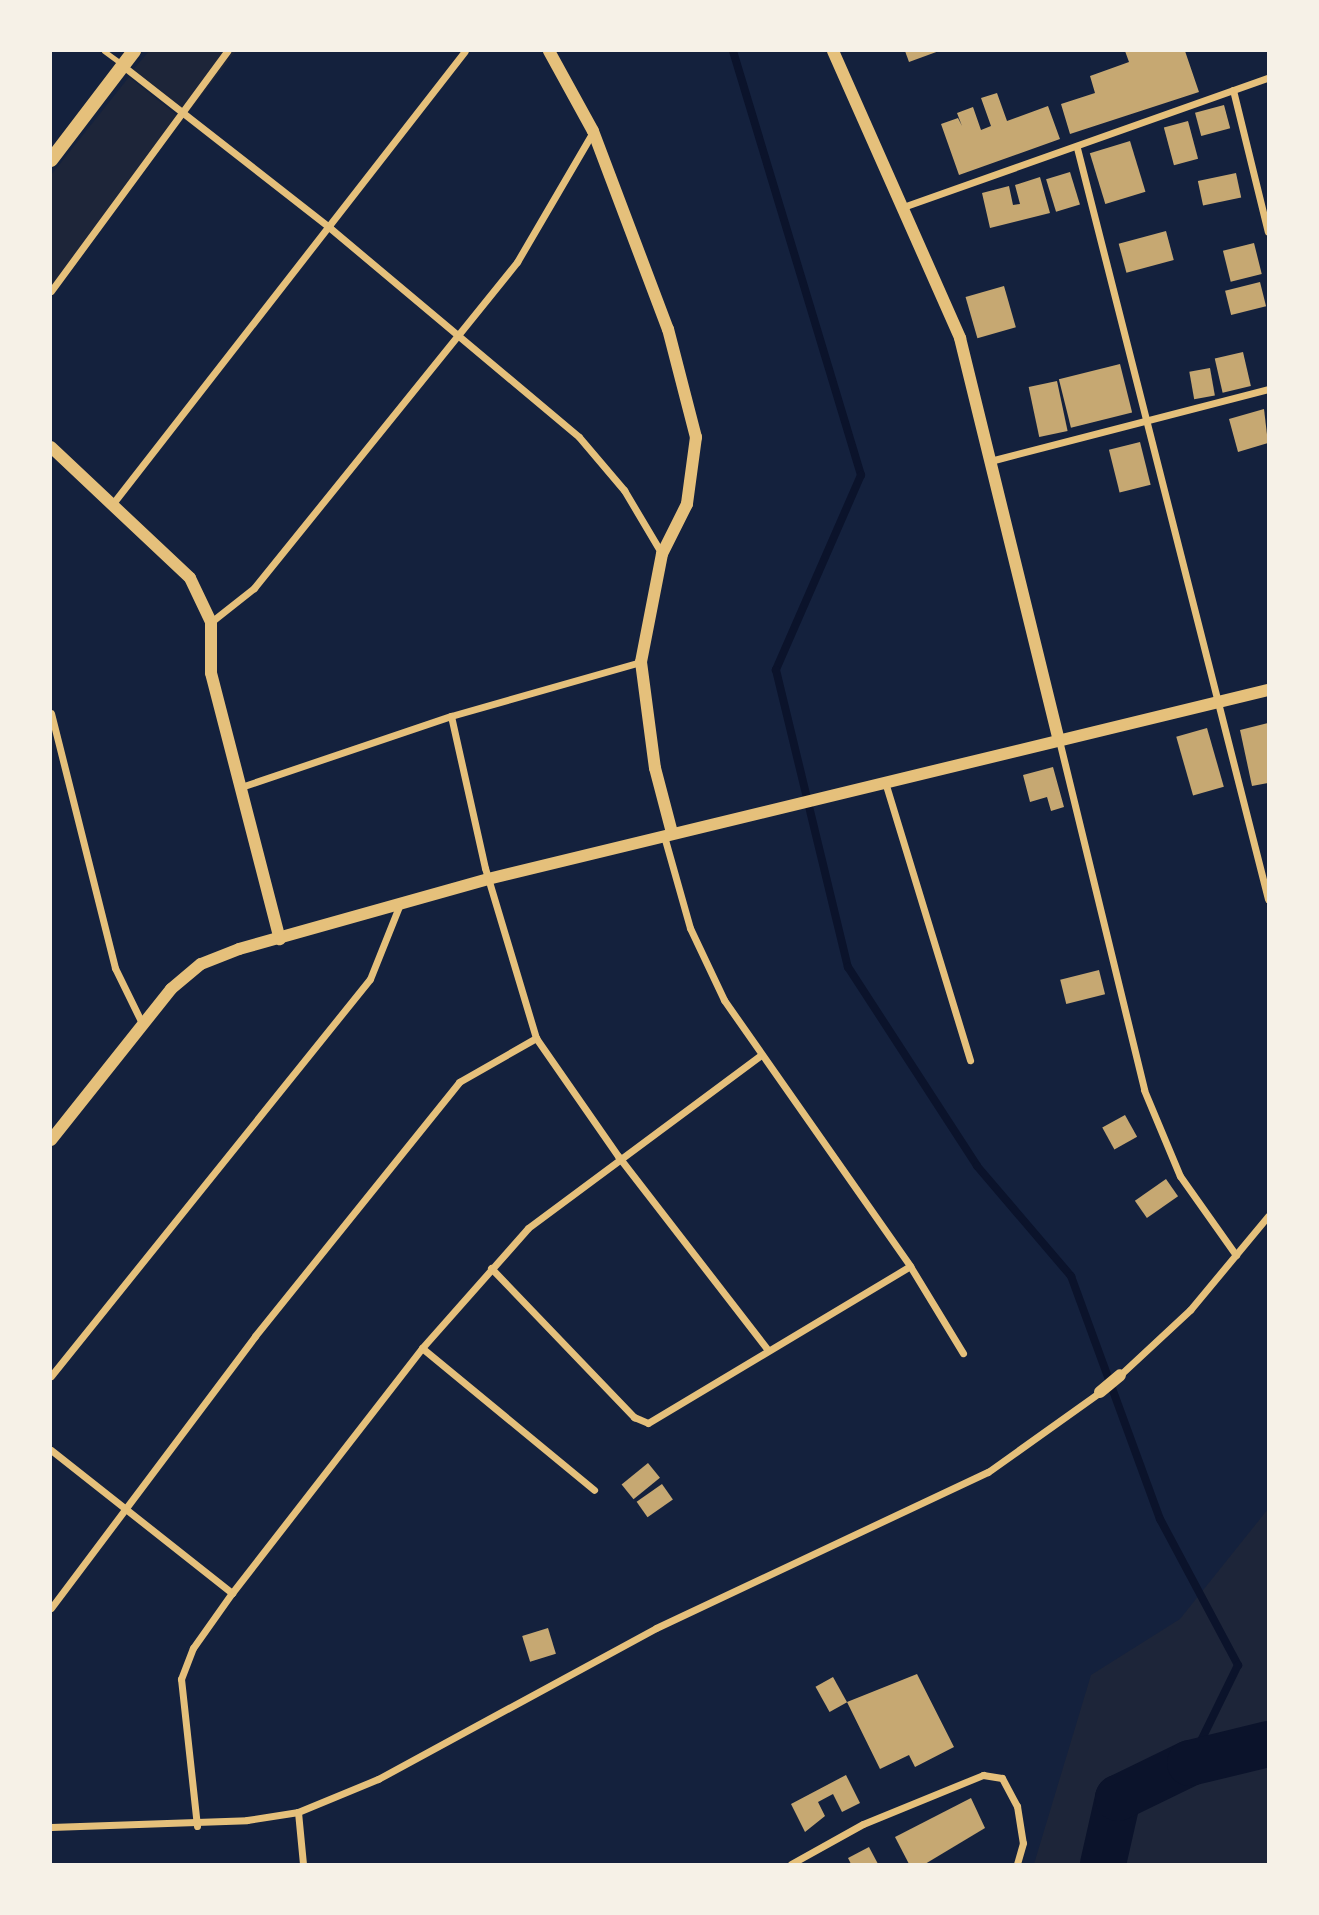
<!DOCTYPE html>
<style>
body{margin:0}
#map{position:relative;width:1319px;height:1915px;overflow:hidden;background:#14213d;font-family:"Roboto Serif",serif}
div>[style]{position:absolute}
.green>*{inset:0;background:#1d2539}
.stream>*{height:8px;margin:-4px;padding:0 4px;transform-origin:4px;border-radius:4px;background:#0b132b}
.river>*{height:46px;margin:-23px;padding:0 23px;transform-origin:23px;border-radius:23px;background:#0b132b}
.building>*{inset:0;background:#c6a872;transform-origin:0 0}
.service>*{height:5px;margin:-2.5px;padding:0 2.5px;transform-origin:2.5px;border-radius:2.5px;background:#e5c07b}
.minor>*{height:7px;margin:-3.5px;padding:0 3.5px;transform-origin:3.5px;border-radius:3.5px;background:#e5c07b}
.tertiary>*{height:12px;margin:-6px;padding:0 6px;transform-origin:6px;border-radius:6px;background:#e5c07b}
.secondary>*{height:14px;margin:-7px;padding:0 7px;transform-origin:7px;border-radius:7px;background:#e5c07b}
span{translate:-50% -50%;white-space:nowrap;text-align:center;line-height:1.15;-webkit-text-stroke:5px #f6f1e7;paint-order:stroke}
.frame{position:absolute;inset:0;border:52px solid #f6f1e7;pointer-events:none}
</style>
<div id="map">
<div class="green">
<div style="clip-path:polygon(149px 51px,236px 51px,187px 114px,133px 70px)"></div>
<div style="clip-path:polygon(129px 77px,183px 120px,51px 290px,51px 175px)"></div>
<div style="clip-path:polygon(1268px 1509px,1268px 1864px,1034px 1864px,1091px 1675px,1180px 1619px)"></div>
</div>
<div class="stream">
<div style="left:733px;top:51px;width:443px;rotate:73.2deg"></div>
<div style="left:861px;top:475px;width:213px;rotate:113.6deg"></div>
<div style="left:776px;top:670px;width:306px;rotate:76.4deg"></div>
<div style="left:848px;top:967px;width:237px;rotate:57deg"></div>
<div style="left:977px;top:1166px;width:145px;rotate:49.5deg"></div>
<div style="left:1071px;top:1276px;width:259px;rotate:69.9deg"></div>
<div style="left:1160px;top:1519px;width:166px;rotate:61.9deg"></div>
<div style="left:1238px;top:1665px;width:109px;rotate:116.1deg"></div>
</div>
<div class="river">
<div style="left:1103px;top:1864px;width:68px;rotate:-77.2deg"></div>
<div style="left:1118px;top:1798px;width:80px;rotate:-25.9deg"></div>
<div style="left:1190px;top:1763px;width:80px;rotate:-13.7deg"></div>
</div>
<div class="building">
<div style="clip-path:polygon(905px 51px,939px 51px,909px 62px)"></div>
<div style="clip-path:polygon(1125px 51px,1185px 51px,1199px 92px,1070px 134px,1061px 104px,1095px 93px,1090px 76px,1129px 62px)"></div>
<div style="clip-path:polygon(997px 93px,1007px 121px,1048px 106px,1060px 139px,959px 175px,941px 124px,958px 118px,962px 126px,957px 113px,973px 107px,981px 130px,991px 126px,981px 98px)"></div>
<div style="left:1224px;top:105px;width:24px;height:30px;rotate:75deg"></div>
<div style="left:1188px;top:121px;width:39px;height:25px;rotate:75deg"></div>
<div style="left:1130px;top:141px;width:53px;height:42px;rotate:73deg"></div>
<div style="left:1070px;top:172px;width:34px;height:25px;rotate:73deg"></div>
<div style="left:1236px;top:173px;width:25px;height:39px;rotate:78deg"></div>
<div style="clip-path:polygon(1040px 177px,1050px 213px,990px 228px,982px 193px,1009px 186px,1013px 205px,1020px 204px,1015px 185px)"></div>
<div style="left:1166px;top:231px;width:30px;height:49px;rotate:75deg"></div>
<div style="left:1254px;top:243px;width:32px;height:32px;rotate:76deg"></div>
<div style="left:1260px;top:282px;width:25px;height:36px;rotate:76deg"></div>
<div style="left:1004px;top:286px;width:43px;height:40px;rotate:74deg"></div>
<div style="left:1243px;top:352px;width:35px;height:29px;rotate:77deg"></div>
<div style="left:1120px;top:364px;width:50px;height:63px;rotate:76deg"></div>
<div style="left:1210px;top:368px;width:28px;height:21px;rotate:80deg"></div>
<div style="left:1057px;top:381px;width:51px;height:29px;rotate:78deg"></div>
<div style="clip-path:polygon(1264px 409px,1268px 443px,1238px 452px,1229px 419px)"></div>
<div style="left:1140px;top:442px;width:44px;height:32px;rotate:76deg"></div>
<div style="clip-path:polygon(1268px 723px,1268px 783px,1252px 786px,1240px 730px)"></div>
<div style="left:1207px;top:728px;width:61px;height:32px;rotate:74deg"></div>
<div style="clip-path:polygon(1053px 767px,1064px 807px,1051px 811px,1047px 797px,1030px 802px,1023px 775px)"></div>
<div style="left:1099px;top:970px;width:25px;height:40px;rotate:76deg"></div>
<div style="left:1125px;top:1115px;width:25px;height:26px;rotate:61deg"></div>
<div style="left:1166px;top:1179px;width:21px;height:38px;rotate:55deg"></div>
<div style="left:648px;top:1463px;width:19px;height:34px;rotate:51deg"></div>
<div style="left:662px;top:1484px;width:19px;height:31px;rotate:55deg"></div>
<div style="left:548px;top:1628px;width:27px;height:27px;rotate:73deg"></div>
<div style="clip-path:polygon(917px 1674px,954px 1747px,915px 1767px,909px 1755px,880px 1769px,847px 1702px)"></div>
<div style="left:833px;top:1677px;width:29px;height:20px;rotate:61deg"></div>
<div style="clip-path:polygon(846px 1775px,860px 1803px,842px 1812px,833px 1794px,818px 1802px,825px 1816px,805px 1832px,791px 1804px)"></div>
<div style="clip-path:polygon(971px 1798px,985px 1828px,925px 1864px,909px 1864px,895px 1837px)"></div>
<div style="clip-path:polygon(869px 1847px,878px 1864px,851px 1864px,848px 1858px)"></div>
</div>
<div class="service">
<div style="left:104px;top:51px;width:24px;rotate:36deg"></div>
</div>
<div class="minor">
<div style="left:123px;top:66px;width:263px;rotate:38deg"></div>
<div style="left:330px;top:228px;width:325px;rotate:40deg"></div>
<div style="left:579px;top:437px;width:70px;rotate:49.7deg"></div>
<div style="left:624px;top:490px;width:74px;rotate:59.3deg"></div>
<div style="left:1233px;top:90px;width:146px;rotate:76.2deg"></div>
<div style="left:1077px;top:148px;width:775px;rotate:75.73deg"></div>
<div style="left:903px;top:207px;width:387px;rotate:-19.5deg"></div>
<div style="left:51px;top:291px;width:298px;rotate:-53.7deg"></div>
<div style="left:994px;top:460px;width:283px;rotate:-14.5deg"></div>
<div style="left:114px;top:502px;width:571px;rotate:-52.11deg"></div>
<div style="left:211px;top:622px;width:55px;rotate:-38.3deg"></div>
<div style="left:254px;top:588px;width:419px;rotate:-51.1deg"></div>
<div style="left:517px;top:262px;width:151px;rotate:-59.7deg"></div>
<div style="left:51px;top:713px;width:263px;rotate:75.9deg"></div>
<div style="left:115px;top:968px;width:61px;rotate:63.9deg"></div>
<div style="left:451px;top:716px;width:156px;rotate:77.4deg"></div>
<div style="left:485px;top:868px;width:177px;rotate:73.3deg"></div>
<div style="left:536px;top:1038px;width:144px;rotate:55.2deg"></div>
<div style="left:618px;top:1156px;width:245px;rotate:52.3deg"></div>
<div style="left:1059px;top:740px;width:360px;rotate:76.3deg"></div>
<div style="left:1144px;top:1090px;width:93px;rotate:67.3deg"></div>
<div style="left:1180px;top:1176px;width:97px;rotate:54.7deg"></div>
<div style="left:885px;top:782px;width:291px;rotate:73deg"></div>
<div style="left:241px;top:787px;width:222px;rotate:-18.7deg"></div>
<div style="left:451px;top:716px;width:198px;rotate:-15.9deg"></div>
<div style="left:664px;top:836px;width:96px;rotate:74.2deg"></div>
<div style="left:690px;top:928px;width:80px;rotate:64.7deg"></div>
<div style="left:724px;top:1000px;width:325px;rotate:55deg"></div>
<div style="left:910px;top:1266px;width:102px;rotate:58.7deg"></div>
<div style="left:491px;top:1268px;width:207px;rotate:46.2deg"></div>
<div style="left:634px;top:1417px;width:15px;rotate:23deg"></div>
<div style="left:648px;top:1423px;width:305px;rotate:-30.9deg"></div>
<div style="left:422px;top:1348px;width:223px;rotate:39.5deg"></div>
<div style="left:1120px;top:1375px;width:96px;rotate:-42.9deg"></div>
<div style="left:1190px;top:1310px;width:122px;rotate:-50.3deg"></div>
<div style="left:51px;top:1376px;width:509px;rotate:-51.22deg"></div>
<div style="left:370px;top:979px;width:81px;rotate:-68.2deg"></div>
<div style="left:51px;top:1450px;width:231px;rotate:38.3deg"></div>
<div style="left:51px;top:1608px;width:340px;rotate:-53.1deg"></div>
<div style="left:255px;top:1336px;width:326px;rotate:-51.2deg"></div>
<div style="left:459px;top:1082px;width:89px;rotate:-29.7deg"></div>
<div style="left:298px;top:1812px;width:52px;rotate:84.5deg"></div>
<div style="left:197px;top:1826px;width:148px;rotate:-96.2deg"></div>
<div style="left:181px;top:1679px;width:33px;rotate:-69deg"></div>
<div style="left:193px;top:1648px;width:67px;rotate:-54.7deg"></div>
<div style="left:232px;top:1593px;width:310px;rotate:-52.2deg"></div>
<div style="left:422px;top:1348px;width:160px;rotate:-48.5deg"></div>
<div style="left:528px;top:1228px;width:290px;rotate:-36.6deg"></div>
<div style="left:51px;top:1827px;width:196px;rotate:-2deg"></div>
<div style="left:247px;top:1820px;width:52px;rotate:-8.9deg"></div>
<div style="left:298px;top:1812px;width:87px;rotate:-22.4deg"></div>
<div style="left:378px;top:1779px;width:316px;rotate:-28.5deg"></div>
<div style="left:656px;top:1628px;width:367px;rotate:-25.2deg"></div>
<div style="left:988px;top:1472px;width:138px;rotate:-35.5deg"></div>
<div style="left:791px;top:1864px;width:82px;rotate:-29.1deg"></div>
<div style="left:863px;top:1824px;width:130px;rotate:-22.2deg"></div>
<div style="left:983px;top:1775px;width:19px;rotate:9deg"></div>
<div style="left:1002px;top:1778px;width:32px;rotate:62deg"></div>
<div style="left:1017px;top:1806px;width:37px;rotate:81deg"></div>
<div style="left:1023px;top:1843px;width:22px;rotate:106deg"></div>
</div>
<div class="tertiary">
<div style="left:549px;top:51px;width:91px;rotate:61.2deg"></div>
<div style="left:593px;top:131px;width:212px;rotate:69.3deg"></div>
<div style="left:668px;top:329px;width:112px;rotate:75.5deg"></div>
<div style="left:696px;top:437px;width:68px;rotate:97.7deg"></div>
<div style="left:687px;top:504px;width:56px;rotate:116.6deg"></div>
<div style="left:662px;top:554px;width:110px;rotate:101deg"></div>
<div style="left:641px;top:662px;width:107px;rotate:82.5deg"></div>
<div style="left:655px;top:768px;width:67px;rotate:75.3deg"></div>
<div style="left:833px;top:51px;width:314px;rotate:66.1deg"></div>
<div style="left:960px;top:338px;width:414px;rotate:76.2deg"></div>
<div style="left:51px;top:447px;width:191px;rotate:43.3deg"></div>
<div style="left:190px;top:578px;width:49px;rotate:64.5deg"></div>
<div style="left:211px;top:622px;width:51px;rotate:90deg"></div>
<div style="left:211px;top:673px;width:275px;rotate:75.5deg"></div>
<div style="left:51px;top:1140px;width:193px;rotate:-51.5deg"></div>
<div style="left:171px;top:989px;width:39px;rotate:-40deg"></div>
<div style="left:201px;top:964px;width:41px;rotate:-21.5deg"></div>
<div style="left:239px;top:949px;width:259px;rotate:-15.7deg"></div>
<div style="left:488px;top:879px;width:803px;rotate:-13.62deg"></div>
<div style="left:1100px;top:1392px;width:26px;rotate:-40deg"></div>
</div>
<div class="secondary">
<div style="left:51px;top:160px;width:137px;rotate:-52.7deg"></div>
</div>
<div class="frame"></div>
</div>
